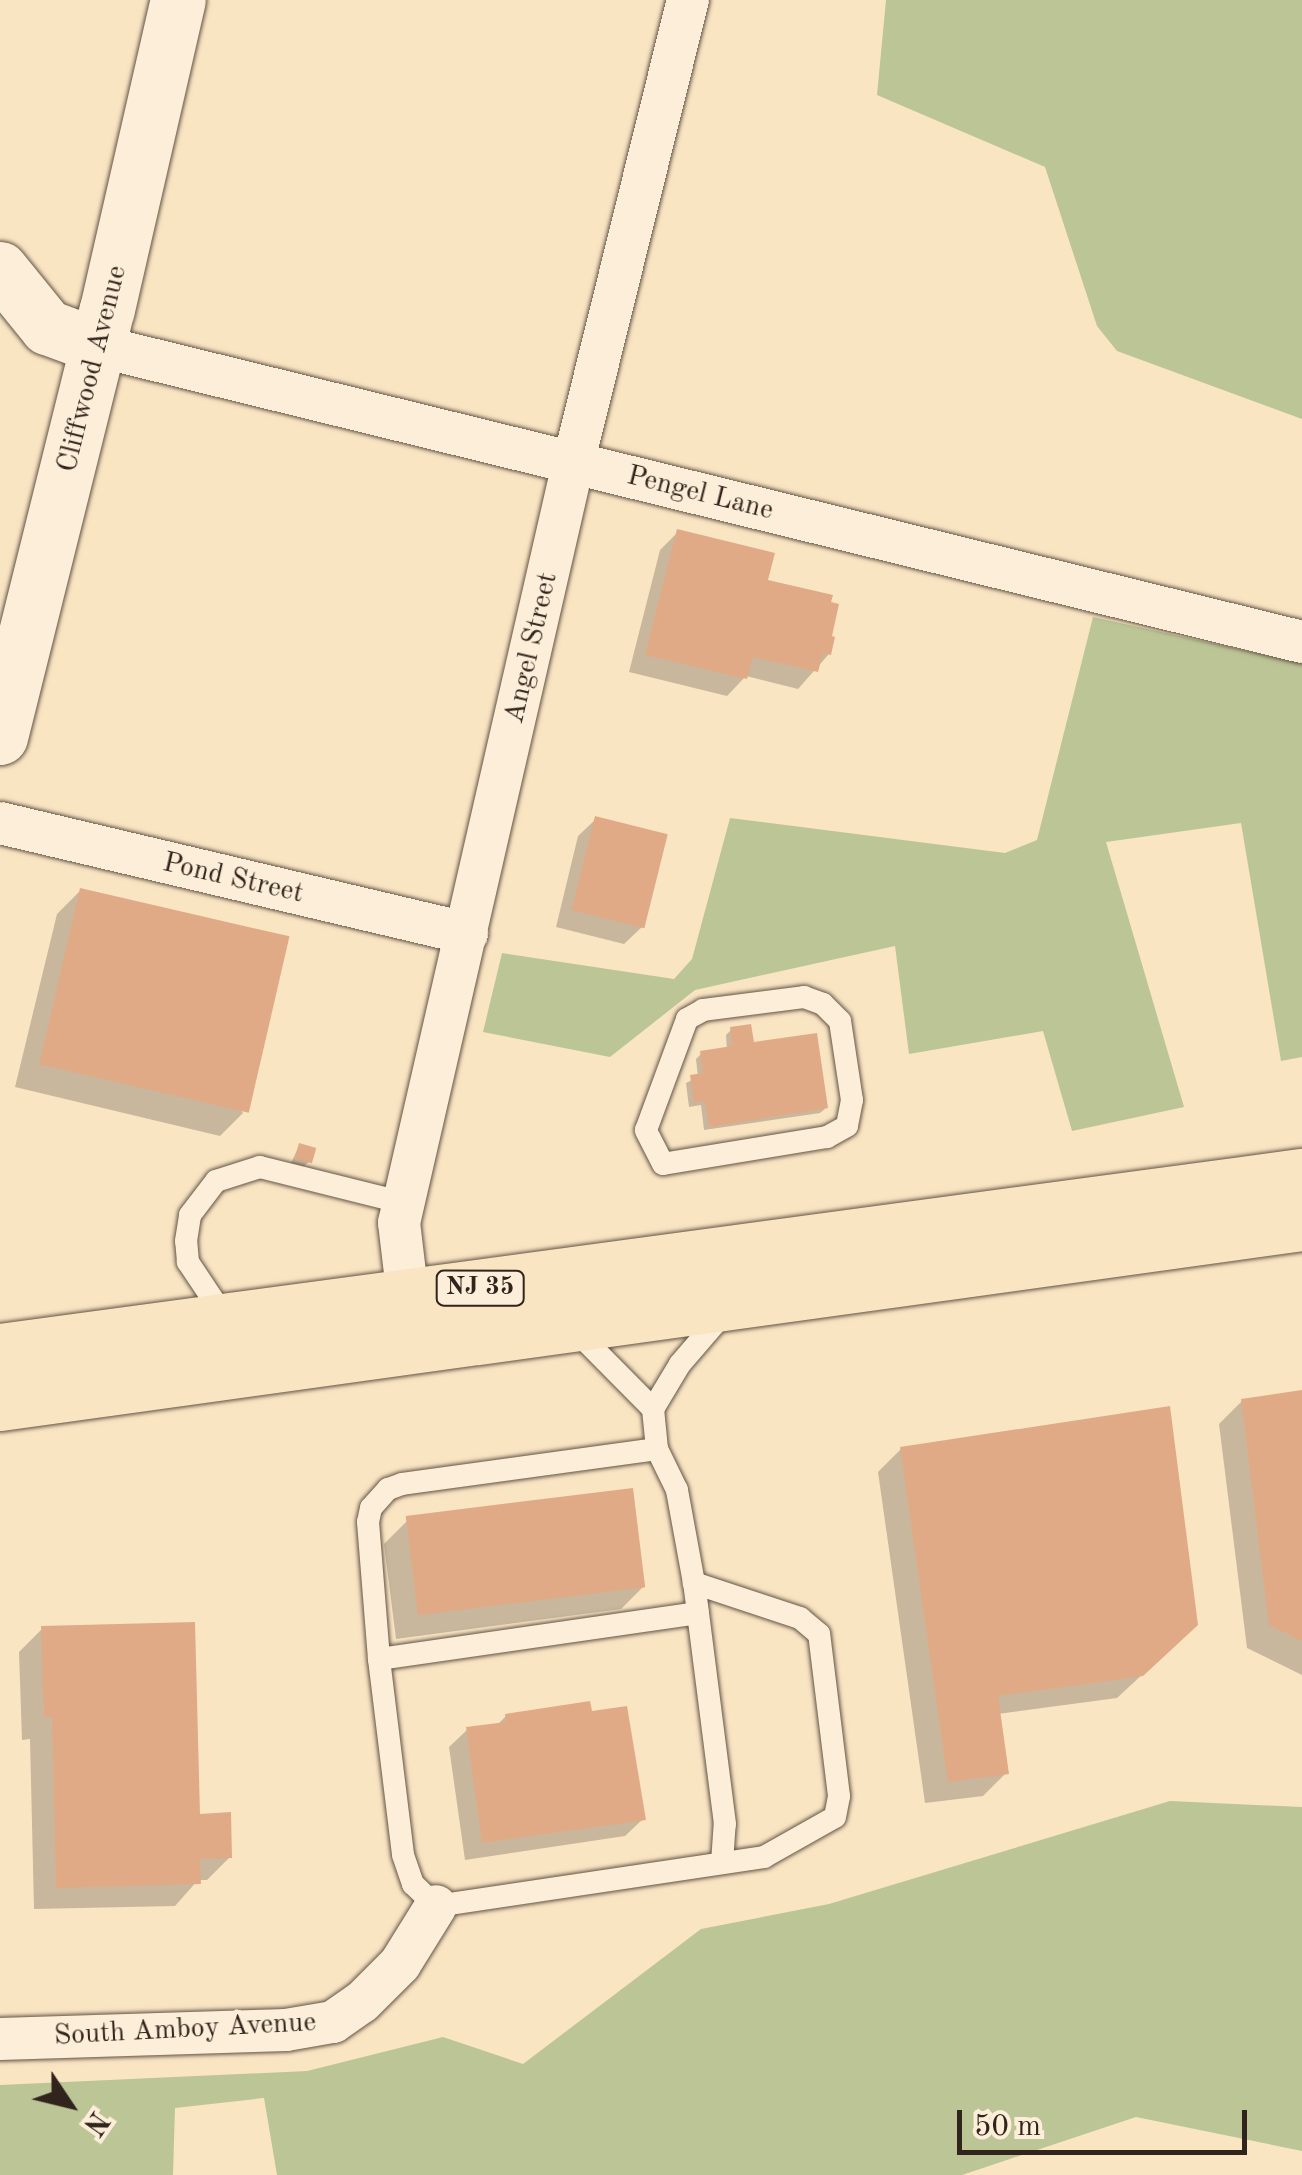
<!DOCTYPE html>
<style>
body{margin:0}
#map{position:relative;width:1302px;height:2175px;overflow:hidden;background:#fae5c3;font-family:"Old Standard TT",serif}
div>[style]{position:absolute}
.green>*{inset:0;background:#bcc595}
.shadow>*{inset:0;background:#0003}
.building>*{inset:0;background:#e1aa87;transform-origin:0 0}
.roads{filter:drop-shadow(0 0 2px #635446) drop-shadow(0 0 2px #635446)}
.service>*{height:22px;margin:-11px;padding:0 11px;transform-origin:11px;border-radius:11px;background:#fceed8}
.minor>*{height:42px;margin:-21px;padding:0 21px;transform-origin:21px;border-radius:21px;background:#fceed8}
.tertiary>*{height:55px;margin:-27.5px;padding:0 27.5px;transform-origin:27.5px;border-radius:27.5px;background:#fceed8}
.secondary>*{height:55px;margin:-27.5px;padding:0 27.5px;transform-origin:27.5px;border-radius:27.5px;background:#fceed8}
.trunk>*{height:55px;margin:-27.5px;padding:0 27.5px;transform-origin:27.5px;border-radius:27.5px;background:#fae5c3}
span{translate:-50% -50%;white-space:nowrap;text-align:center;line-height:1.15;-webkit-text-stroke:8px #fceed8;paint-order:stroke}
.shield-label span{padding:2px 8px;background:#fceed8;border:2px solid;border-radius:8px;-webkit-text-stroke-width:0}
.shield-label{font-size:25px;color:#31241c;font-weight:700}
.street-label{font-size:28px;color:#31241c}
.north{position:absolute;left:20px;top:2055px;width:100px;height:100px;-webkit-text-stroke:8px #fceed8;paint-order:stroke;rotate:125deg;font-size:28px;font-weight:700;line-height:40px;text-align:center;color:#31241c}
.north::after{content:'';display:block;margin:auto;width:35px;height:45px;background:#31241c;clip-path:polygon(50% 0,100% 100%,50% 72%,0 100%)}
.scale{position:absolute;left:957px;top:2110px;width:290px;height:45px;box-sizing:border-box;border:5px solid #31241c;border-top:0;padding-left:12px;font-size:30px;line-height:35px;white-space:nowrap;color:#31241c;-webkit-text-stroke:8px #fceed8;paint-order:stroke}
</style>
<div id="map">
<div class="green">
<div style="clip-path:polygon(886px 0,1302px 0,1302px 419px,1117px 351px,1097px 326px,1045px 167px,877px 95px)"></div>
<div style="clip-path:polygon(1093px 617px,1302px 663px,1302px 1057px,1281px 1061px,1241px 823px,1106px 842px,1184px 1107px,1072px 1131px,1043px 1031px,909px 1054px,895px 946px,695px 990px,610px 1057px,483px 1032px,502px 953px,674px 979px,692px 959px,730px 818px,1005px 853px,1037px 840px)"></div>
<div style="clip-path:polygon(1170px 1801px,1302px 1807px,1302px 2151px,1136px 2117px,962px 2175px,277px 2175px,264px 2098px,175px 2108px,173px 2175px,0 2175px,0 2085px,307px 2071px,443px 2037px,523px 2064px,701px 1929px,829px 1904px)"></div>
</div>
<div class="shadow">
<div style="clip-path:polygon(678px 532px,765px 582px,829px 654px,798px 689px,746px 676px,727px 696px,629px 672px,660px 550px)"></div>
<div style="clip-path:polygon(596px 819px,642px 927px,624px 944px,556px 927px,578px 836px)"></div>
<div style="clip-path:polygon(80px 891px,243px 1113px,220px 1136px,15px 1087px,57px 914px)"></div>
<div style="clip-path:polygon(731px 1030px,752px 1045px,826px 1108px,820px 1113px,704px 1130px,701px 1105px,689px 1107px,686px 1083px,698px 1077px,696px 1059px,701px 1054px,727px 1050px,726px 1035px)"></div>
<div style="clip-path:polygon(299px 1146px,310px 1161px,304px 1166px,291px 1163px)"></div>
<div style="clip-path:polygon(1302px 1393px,1302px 1675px,1247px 1648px,1219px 1424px,1242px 1401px)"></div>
<div style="clip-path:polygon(901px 1449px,1172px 1647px,1117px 1698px,998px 1714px,1006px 1773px,983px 1796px,925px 1803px,878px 1472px)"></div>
<div style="clip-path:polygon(407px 1521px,644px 1586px,621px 1609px,396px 1639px,384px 1544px)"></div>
<div style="clip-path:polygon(42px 1629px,230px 1857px,207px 1880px,198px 1880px,175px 1906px,34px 1909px,30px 1739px,22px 1740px,19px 1652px)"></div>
<div style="clip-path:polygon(506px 1716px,643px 1819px,625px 1836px,465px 1860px,449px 1747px,467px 1730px,497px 1725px)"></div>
</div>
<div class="building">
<div style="clip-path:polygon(677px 529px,775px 553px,768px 580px,833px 595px,831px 602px,839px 604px,832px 636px,835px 637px,831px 655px,823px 653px,818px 672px,753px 657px,747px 679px,645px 655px)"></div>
<div style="left:595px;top:816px;width:75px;height:97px;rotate:14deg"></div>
<div style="left:80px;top:888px;width:215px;height:181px;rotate:13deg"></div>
<div style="clip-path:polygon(751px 1024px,754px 1042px,817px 1033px,828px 1108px,709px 1127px,705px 1101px,694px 1103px,690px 1075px,703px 1073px,700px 1051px,732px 1046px,730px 1027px)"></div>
<div style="left:299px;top:1143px;width:18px;height:16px;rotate:16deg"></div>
<div style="clip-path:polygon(1302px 1390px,1302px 1641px,1269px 1625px,1241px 1399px)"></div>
<div style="clip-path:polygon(1170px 1406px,1198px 1625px,1143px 1676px,998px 1696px,1009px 1774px,948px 1782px,900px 1447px)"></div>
<div style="left:633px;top:1488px;width:100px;height:229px;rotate:83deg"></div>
<div style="clip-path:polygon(195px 1622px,200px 1814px,231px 1812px,232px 1858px,200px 1859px,201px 1884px,56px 1888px,52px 1717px,44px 1718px,41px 1626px)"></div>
<div style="clip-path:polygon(590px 1701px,592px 1711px,627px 1706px,646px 1820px,482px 1843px,466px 1727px,506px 1722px,505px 1714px)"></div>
</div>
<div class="roads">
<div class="service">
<div style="left:804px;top:997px;width:20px;rotate:20deg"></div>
<div style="left:823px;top:1004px;width:24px;rotate:45deg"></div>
<div style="left:840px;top:1021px;width:80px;rotate:81.4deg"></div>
<div style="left:852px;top:1100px;width:26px;rotate:101deg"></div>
<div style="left:847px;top:1126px;width:23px;rotate:151deg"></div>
<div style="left:827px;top:1137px;width:166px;rotate:170.7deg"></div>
<div style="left:663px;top:1164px;width:38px;rotate:-117deg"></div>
<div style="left:646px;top:1130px;width:118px;rotate:-69.7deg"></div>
<div style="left:687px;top:1019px;width:18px;rotate:-29deg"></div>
<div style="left:703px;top:1010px;width:102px;rotate:-7.3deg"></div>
<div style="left:226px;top:1319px;width:69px;rotate:-123.7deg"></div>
<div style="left:188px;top:1262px;width:21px;rotate:-95deg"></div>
<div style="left:186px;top:1241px;width:26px;rotate:-81deg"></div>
<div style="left:190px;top:1215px;width:43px;rotate:-52.6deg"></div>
<div style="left:216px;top:1181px;width:46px;rotate:-17.7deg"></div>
<div style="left:260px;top:1167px;width:148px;rotate:14deg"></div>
<div style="left:571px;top:1326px;width:117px;rotate:45.3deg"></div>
<div style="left:657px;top:1449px;width:257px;rotate:172.2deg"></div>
<div style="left:402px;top:1484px;width:15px;rotate:160deg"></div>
<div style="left:388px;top:1489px;width:25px;rotate:132deg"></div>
<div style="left:371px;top:1508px;width:14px;rotate:102deg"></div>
<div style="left:368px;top:1522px;width:137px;rotate:85.4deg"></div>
<div style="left:379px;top:1659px;width:197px;rotate:83deg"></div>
<div style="left:403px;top:1855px;width:31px;rotate:71deg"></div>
<div style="left:413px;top:1884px;width:32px;rotate:44deg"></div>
<div style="left:436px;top:1906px;width:332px;rotate:-8.5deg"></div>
<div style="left:764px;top:1857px;width:81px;rotate:-29.4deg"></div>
<div style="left:835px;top:1817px;width:21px;rotate:-79deg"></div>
<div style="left:839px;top:1796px;width:163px;rotate:-97deg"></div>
<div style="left:819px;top:1634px;width:25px;rotate:-140deg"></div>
<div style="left:800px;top:1618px;width:112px;rotate:-161.7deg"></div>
<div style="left:379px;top:1659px;width:322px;rotate:-8.2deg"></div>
<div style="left:722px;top:1863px;width:39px;rotate:-86deg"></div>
<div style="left:725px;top:1824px;width:243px;rotate:-97.3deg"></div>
<div style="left:694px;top:1583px;width:95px;rotate:-100.4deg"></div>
<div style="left:677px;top:1490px;width:46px;rotate:-116deg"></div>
<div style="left:657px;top:1449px;width:40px;rotate:-95.7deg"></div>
<div style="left:653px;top:1409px;width:52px;rotate:-59deg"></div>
<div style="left:680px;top:1364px;width:67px;rotate:-49.2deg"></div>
</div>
<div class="minor">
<div style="left:98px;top:346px;width:1240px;rotate:13.81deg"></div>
<div style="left:0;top:823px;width:480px;rotate:13.3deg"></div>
<div style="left:408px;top:1298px;width:76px;rotate:-96.8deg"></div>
<div style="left:399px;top:1223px;width:779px;rotate:-77.09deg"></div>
<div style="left:573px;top:464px;width:478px;rotate:-76.1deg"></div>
<div style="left:0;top:2039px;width:286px;rotate:-1.8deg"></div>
<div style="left:286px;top:2030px;width:48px;rotate:-9.7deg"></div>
<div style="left:333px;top:2022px;width:35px;rotate:-35deg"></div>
<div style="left:362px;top:2002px;width:54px;rotate:-45deg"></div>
<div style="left:400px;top:1964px;width:68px;rotate:-58.2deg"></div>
</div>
<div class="tertiary">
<div style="left:0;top:269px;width:75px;rotate:51deg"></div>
<div style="left:47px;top:327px;width:54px;rotate:20.4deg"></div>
</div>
<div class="secondary">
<div style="left:0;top:737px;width:441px;rotate:-76deg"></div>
<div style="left:107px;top:309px;width:317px;rotate:-77.1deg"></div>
</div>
<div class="trunk">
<div style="left:0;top:1351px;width:1314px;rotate:-7.66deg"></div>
<div style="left:0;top:1403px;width:1314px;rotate:-7.87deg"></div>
</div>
</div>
<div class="shield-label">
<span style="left:480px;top:1288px">NJ 35</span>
</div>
<div class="street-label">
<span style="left:93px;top:369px;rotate:-76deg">Cliffwood Avenue</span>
<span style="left:700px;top:494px;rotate:14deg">Pengel Lane</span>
<span style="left:532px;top:648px;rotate:-77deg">Angel Street</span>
<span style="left:233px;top:879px;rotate:13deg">Pond Street</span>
<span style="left:185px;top:2030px;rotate:-3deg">South Amboy Avenue</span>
</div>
<div class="north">N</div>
<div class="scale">50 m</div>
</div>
